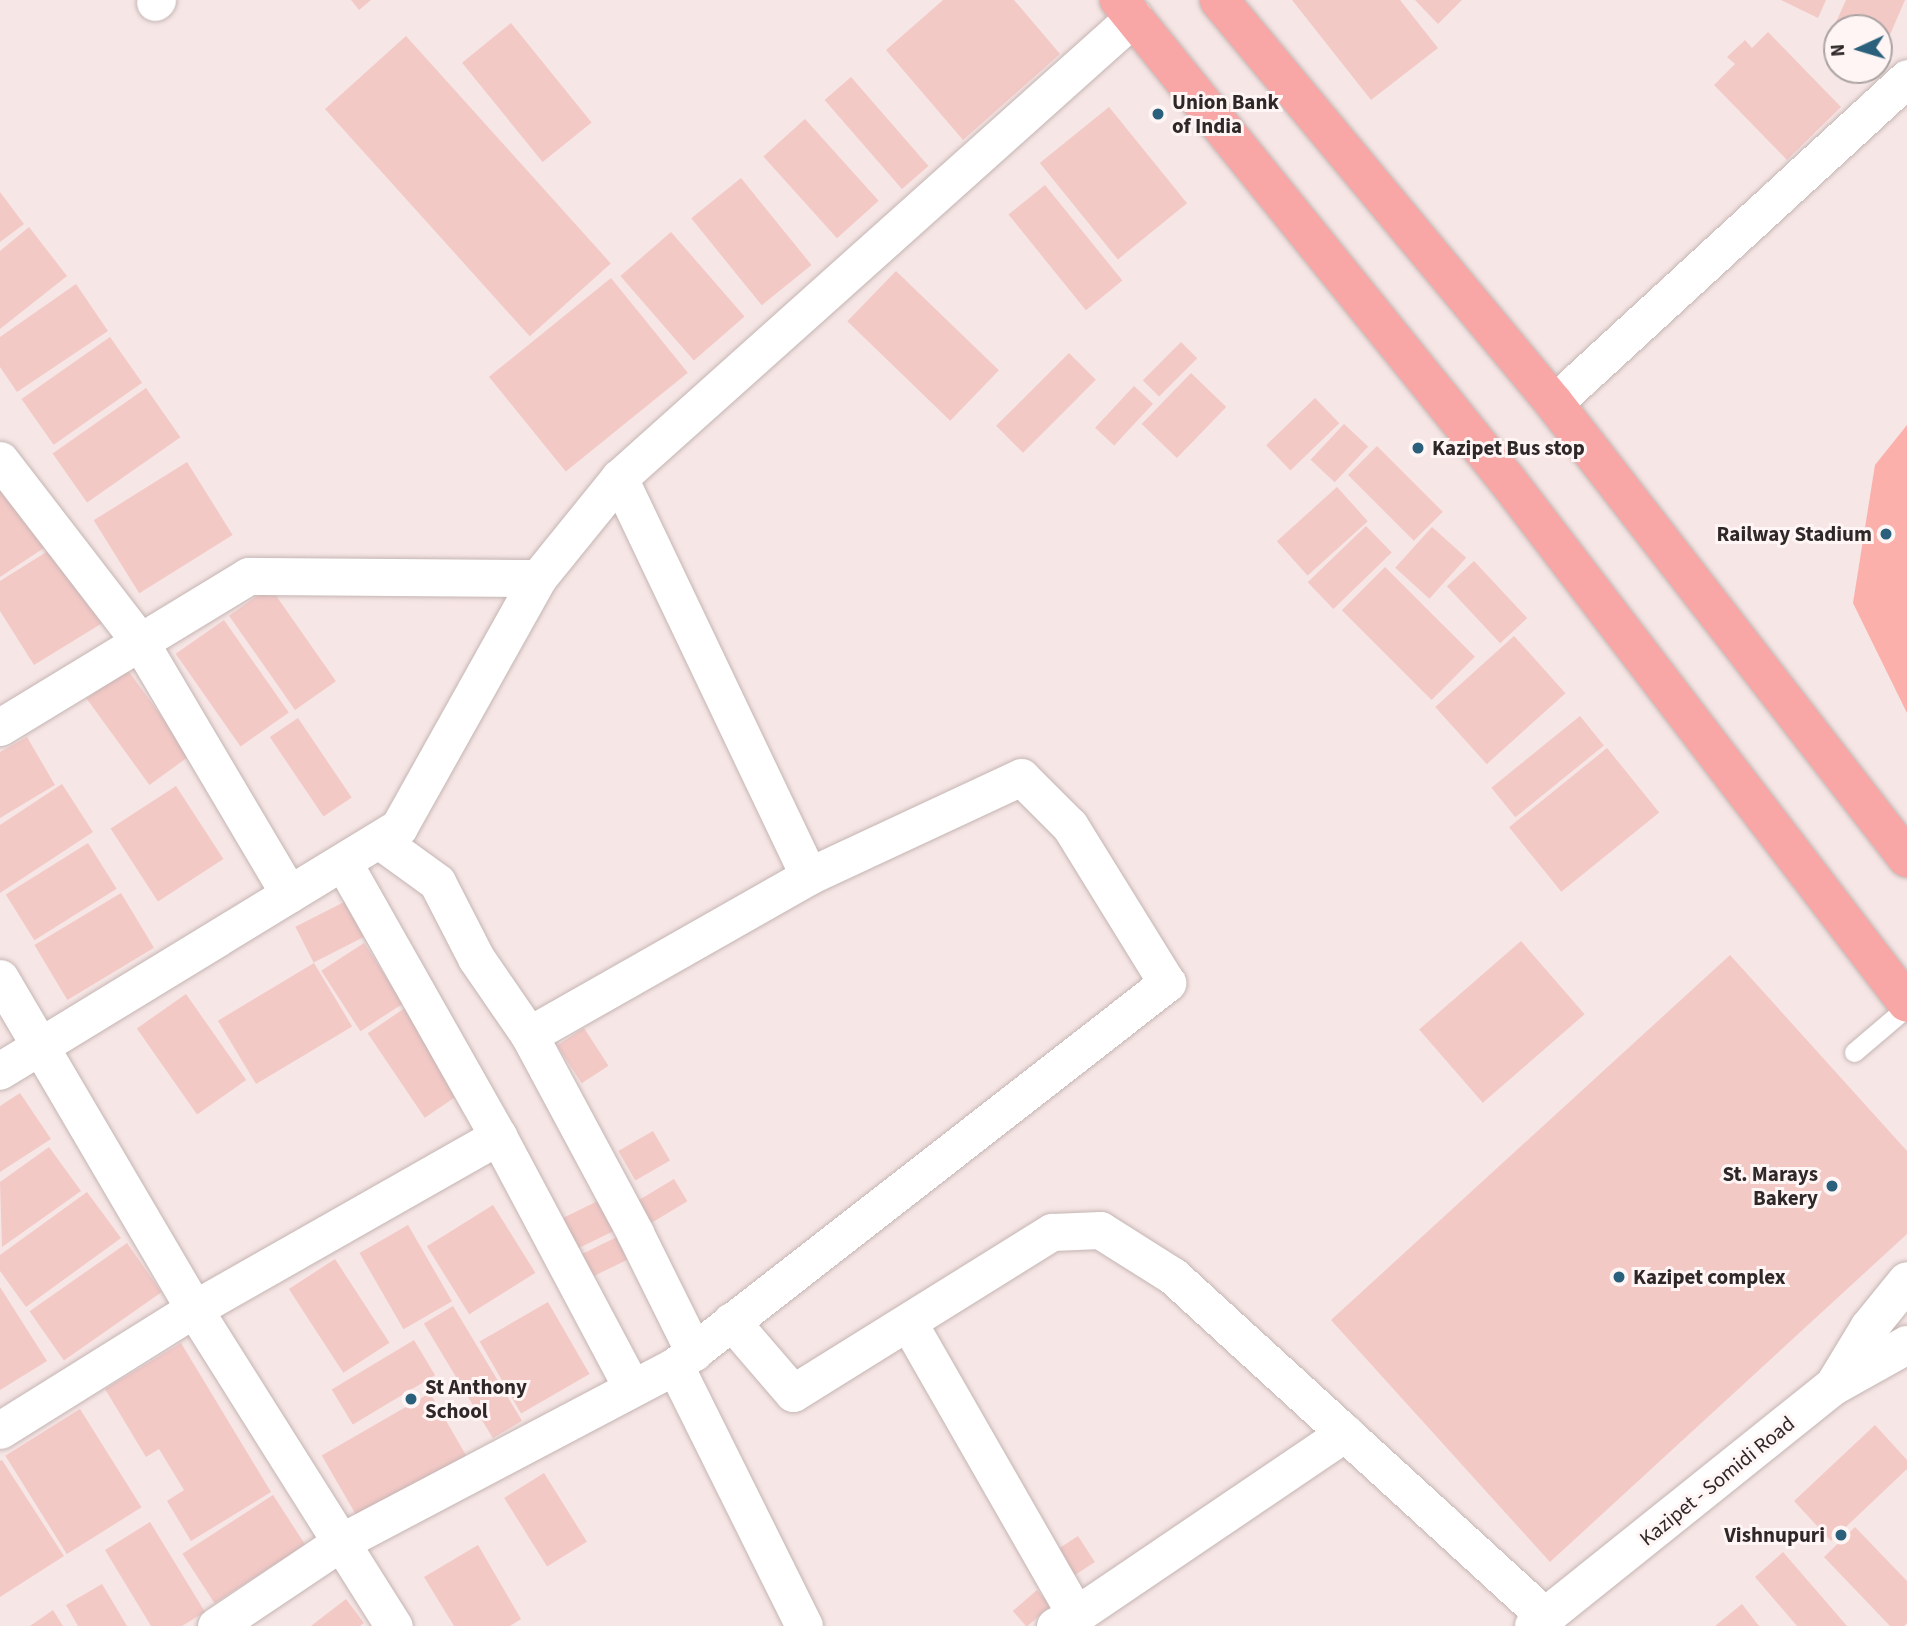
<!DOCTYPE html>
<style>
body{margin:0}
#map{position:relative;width:1907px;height:1626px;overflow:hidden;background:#f6e6e5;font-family:"Source Sans 3",sans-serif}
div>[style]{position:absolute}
.green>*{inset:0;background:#fbb0ab}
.building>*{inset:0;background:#f3c9c6;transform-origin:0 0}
.roads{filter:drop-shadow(0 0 2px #c4b5b3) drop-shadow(0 0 2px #c4b5b3)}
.service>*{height:19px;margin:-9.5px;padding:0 9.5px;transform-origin:9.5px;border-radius:9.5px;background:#fff}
.minor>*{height:37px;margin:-18.5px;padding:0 18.5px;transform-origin:18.5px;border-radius:18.5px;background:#fff}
.tertiary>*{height:38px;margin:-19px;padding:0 19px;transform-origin:19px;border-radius:19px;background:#fff}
.primary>*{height:38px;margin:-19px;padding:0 19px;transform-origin:19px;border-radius:19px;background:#f9a7a6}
.dots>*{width:19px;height:19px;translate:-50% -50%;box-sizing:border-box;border:4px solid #fff5f4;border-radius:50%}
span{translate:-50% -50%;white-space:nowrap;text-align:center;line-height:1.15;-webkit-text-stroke:6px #fff5f4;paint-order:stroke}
.poi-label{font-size:21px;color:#2e2828;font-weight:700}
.left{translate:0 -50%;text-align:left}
.right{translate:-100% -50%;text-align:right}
.street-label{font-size:21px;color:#2e2828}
.north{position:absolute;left:1823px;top:14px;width:70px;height:70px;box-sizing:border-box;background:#fff5f4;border:2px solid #aba3a2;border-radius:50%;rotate:266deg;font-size:19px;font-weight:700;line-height:28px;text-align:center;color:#2e2828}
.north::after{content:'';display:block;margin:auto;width:24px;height:32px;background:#2a607b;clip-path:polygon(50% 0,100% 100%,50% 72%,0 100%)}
</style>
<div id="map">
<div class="green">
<div style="clip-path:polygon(1907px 425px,1907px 713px,1853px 603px,1875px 465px)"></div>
</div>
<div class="building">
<div style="clip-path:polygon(351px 0,371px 0,359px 10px)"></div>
<div style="clip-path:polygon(943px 0,1014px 0,1060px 54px,963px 140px,886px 50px)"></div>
<div style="clip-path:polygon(1292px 0,1400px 0,1438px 48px,1371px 100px)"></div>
<div style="clip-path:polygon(1415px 0,1462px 0,1438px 24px)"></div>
<div style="clip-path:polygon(1781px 0,1826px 0,1818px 18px)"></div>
<div style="clip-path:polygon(1846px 0,1905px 0,1886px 44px,1879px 41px,1879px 28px,1850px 28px,1836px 22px)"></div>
<div style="left:511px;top:23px;width:128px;height:63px;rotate:51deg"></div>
<div style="clip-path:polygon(1768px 32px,1841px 107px,1787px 160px,1714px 85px,1735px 64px,1727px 57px,1745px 40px,1752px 48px)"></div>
<div style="left:406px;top:36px;width:306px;height:109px;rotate:48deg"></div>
<div style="left:851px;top:77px;width:118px;height:35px;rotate:49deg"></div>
<div style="left:1109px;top:107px;width:124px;height:89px;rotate:51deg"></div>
<div style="left:805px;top:119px;width:110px;height:56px;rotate:48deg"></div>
<div style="left:741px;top:178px;width:112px;height:64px;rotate:51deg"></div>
<div style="left:1045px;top:185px;width:123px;height:47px;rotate:51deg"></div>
<div style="clip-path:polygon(0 192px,24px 224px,0 242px)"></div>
<div style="clip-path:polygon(29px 227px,67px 276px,0 329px,0 251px)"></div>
<div style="left:671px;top:232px;width:112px;height:67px;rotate:49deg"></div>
<div style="left:896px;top:271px;width:143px;height:70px;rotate:44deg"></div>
<div style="left:611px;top:278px;width:122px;height:157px;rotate:51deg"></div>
<div style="clip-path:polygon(76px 284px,108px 331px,17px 392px,0 367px,0 337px)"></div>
<div style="left:110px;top:337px;width:56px;height:108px;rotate:55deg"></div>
<div style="left:1181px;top:342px;width:23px;height:54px;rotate:45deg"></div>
<div style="left:1069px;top:353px;width:38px;height:103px;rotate:45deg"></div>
<div style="left:1191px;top:373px;width:49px;height:71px;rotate:44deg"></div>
<div style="left:1134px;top:386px;width:26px;height:57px;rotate:43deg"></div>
<div style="left:146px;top:388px;width:60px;height:114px;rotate:55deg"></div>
<div style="left:1315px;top:398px;width:35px;height:68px;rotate:46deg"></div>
<div style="left:1344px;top:424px;width:33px;height:49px;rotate:43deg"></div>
<div style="left:1377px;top:446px;width:93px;height:41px;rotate:45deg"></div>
<div style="left:187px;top:462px;width:86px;height:110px;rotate:58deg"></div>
<div style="clip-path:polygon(0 479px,47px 546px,0 577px)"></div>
<div style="left:1337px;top:487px;width:46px;height:81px;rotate:48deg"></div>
<div style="left:1366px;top:526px;width:37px;height:81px;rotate:46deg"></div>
<div style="left:1432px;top:527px;width:46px;height:55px;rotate:42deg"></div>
<div style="clip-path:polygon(56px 546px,104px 622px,34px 665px,0 611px,0 581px)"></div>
<div style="left:1474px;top:561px;width:78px;height:37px;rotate:47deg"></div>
<div style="left:1385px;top:567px;width:127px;height:61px;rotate:45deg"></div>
<div style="left:270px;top:587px;width:115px;height:50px;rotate:55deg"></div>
<div style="left:224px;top:620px;width:113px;height:59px;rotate:55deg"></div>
<div style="left:1514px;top:636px;width:77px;height:106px;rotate:48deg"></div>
<div style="left:127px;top:669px;width:107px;height:50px;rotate:54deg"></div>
<div style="left:1580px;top:716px;width:38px;height:114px;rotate:51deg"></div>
<div style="left:298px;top:718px;width:96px;height:34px;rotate:56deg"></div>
<div style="clip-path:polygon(27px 737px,55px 785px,0 818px,0 752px)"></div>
<div style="left:1607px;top:748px;width:83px;height:126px;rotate:51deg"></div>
<div style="clip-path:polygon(62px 784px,93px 832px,0 893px,0 825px)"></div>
<div style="left:176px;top:786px;width:87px;height:78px;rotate:57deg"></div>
<div style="left:88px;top:843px;width:54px;height:97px;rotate:58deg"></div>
<div style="left:121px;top:893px;width:64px;height:101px;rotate:59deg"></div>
<div style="left:348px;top:900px;width:40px;height:59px;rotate:63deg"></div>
<div style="left:1521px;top:941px;width:97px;height:135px;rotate:49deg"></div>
<div style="left:364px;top:943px;width:72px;height:51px;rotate:57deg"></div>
<div style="clip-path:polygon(1730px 955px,1907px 1151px,1907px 1234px,1550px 1562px,1331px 1320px)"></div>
<div style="left:314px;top:963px;width:74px;height:112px;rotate:59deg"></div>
<div style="left:186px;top:994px;width:105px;height:60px;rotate:55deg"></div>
<div style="left:405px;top:1008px;width:102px;height:45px;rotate:56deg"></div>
<div style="left:584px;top:1028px;width:45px;height:32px;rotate:57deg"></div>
<div style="clip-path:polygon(20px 1093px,51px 1139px,0 1172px,0 1106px)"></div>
<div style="left:653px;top:1131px;width:34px;height:40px;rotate:60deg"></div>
<div style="clip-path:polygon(49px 1147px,81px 1191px,2px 1247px,0 1182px)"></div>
<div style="left:674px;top:1179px;width:26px;height:51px;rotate:59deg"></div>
<div style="clip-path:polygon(87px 1192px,121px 1238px,26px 1307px,0 1271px,0 1255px)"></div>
<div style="left:610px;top:1195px;width:34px;height:58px;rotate:64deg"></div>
<div style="left:493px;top:1205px;width:80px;height:78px;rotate:58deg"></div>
<div style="left:408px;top:1225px;width:88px;height:56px;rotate:60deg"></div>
<div style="left:623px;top:1234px;width:25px;height:53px;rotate:64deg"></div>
<div style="left:127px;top:1243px;width:60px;height:119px;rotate:55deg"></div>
<div style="left:335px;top:1259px;width:100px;height:55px;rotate:57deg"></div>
<div style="clip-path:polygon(0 1287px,47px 1361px,0 1390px)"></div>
<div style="left:548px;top:1302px;width:83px;height:79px;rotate:60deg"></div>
<div style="left:453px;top:1306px;width:134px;height:34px;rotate:59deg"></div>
<div style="left:414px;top:1340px;width:41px;height:96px;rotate:59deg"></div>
<div style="clip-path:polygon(181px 1343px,271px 1492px,191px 1541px,167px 1501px,184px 1490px,159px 1449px,146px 1457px,105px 1389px)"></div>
<div style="left:430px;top:1393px;width:78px;height:125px;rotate:60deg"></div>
<div style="left:80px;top:1409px;width:116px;height:88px;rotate:58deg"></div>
<div style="clip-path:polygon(1875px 1425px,1907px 1460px,1907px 1469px,1831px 1541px,1794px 1501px)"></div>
<div style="clip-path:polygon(2px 1460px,64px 1556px,0 1597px,0 1461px)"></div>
<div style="left:544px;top:1473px;width:81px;height:47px;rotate:58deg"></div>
<div style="left:273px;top:1495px;width:59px;height:108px;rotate:57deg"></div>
<div style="clip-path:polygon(150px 1522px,205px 1612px,182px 1626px,151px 1626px,105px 1550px)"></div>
<div style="clip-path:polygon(1855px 1527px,1907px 1581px,1907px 1623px,1904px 1626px,1890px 1626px,1824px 1557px)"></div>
<div style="left:1078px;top:1536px;width:31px;height:27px;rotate:57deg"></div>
<div style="clip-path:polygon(478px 1545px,521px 1619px,510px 1626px,454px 1626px,424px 1577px)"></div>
<div style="clip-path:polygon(1783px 1552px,1847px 1626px,1797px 1626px,1755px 1577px)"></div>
<div style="clip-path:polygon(102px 1584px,127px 1626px,78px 1626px,66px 1605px)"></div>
<div style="left:1037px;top:1590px;width:21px;height:32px;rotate:49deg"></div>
<div style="clip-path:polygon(346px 1599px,364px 1623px,360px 1626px,311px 1626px)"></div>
<div style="clip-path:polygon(1742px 1604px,1759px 1626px,1715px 1626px)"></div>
<div style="clip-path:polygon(53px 1610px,63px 1626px,30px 1626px)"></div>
</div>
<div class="roads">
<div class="service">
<div style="left:1854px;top:1052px;width:70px;rotate:-40.3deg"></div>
</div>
<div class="minor">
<div style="left:155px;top:2px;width:3px;rotate:-45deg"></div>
<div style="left:1554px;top:403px;width:480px;rotate:-42.6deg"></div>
<div style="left:0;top:460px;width:230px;rotate:52.4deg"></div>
<div style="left:140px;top:642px;width:293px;rotate:59.4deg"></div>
<div style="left:619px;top:478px;width:441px;rotate:64.5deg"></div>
<div style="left:538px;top:578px;width:129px;rotate:-51deg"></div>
<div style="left:619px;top:478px;width:691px;rotate:-41.83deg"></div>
<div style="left:0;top:727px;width:290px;rotate:-31.3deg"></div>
<div style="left:248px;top:576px;width:290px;rotate:0.4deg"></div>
<div style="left:538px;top:578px;width:285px;rotate:119.2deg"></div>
<div style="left:399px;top:827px;width:468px;rotate:148.6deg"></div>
<div style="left:379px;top:840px;width:72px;rotate:35.9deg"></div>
<div style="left:437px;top:882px;width:85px;rotate:62.8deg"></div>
<div style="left:476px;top:958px;width:93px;rotate:55.5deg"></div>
<div style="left:529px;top:1035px;width:225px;rotate:61.8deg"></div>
<div style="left:635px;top:1233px;width:133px;rotate:63.6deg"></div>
<div style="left:343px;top:862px;width:315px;rotate:60.5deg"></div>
<div style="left:498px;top:1136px;width:285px;rotate:62deg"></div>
<div style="left:0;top:978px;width:384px;rotate:59.6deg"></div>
<div style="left:194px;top:1309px;width:375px;rotate:57.8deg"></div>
<div style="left:731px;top:1321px;width:95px;rotate:49.3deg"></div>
<div style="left:793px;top:1393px;width:305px;rotate:-31.9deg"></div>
<div style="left:1052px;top:1232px;width:48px;rotate:-2.4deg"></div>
<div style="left:1100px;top:1230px;width:86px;rotate:32.2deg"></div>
<div style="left:1173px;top:1276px;width:507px;rotate:42.44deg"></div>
<div style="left:908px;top:1322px;width:338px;rotate:60.2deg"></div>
<div style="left:675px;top:1366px;width:290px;rotate:63.6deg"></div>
<div style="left:0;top:1430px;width:229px;rotate:-32deg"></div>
<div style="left:194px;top:1309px;width:350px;rotate:-29.6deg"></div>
<div style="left:216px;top:1626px;width:151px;rotate:-33.9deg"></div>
<div style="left:341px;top:1542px;width:378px;rotate:-27.8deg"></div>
<div style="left:675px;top:1366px;width:624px;rotate:-37.9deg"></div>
<div style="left:1167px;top:983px;width:185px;rotate:-121.7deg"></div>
<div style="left:1070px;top:826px;width:69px;rotate:-135deg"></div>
<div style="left:1021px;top:777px;width:234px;rotate:155deg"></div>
<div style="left:809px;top:876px;width:322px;rotate:150.4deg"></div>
<div style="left:1055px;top:1626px;width:24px;rotate:-28deg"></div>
<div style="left:1076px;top:1615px;width:325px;rotate:-34.1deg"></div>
</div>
<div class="tertiary">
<div style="left:1835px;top:1384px;width:66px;rotate:-58.7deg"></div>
<div style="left:1869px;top:1328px;width:60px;rotate:-51deg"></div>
<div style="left:1534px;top:1626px;width:384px;rotate:-38.7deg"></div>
<div style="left:1834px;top:1386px;width:84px;rotate:-29.3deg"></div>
</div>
<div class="primary">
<div style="left:1119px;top:0;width:617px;rotate:51.05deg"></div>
<div style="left:1507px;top:480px;width:658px;rotate:52.59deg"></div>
<div style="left:1219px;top:0;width:524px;rotate:50.26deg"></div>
<div style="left:1554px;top:403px;width:576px;rotate:52.19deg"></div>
</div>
</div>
<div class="dots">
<div style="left:1158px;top:114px;background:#2a607b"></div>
<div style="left:1418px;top:448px;background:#2a607b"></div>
<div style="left:1886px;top:534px;background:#2a607b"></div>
<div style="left:1832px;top:1186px;background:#2a607b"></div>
<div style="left:1619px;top:1277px;background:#2a607b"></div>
<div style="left:411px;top:1399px;background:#2a607b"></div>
<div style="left:1841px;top:1535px;background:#2a607b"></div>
</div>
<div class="poi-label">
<span class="left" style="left:1172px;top:114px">Union Bank<br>of India</span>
<span class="left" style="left:1432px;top:448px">Kazipet Bus stop</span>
<span class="right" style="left:1872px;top:534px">Railway Stadium</span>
<span class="right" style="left:1818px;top:1186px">St. Marays<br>Bakery</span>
<span class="left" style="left:1633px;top:1277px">Kazipet complex</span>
<span class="left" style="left:425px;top:1399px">St Anthony<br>School</span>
<span class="right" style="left:1825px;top:1535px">Vishnupuri</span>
</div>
<div class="street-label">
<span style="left:1717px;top:1481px;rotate:-39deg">Kazipet - Somidi Road</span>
</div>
<div class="north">N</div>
</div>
